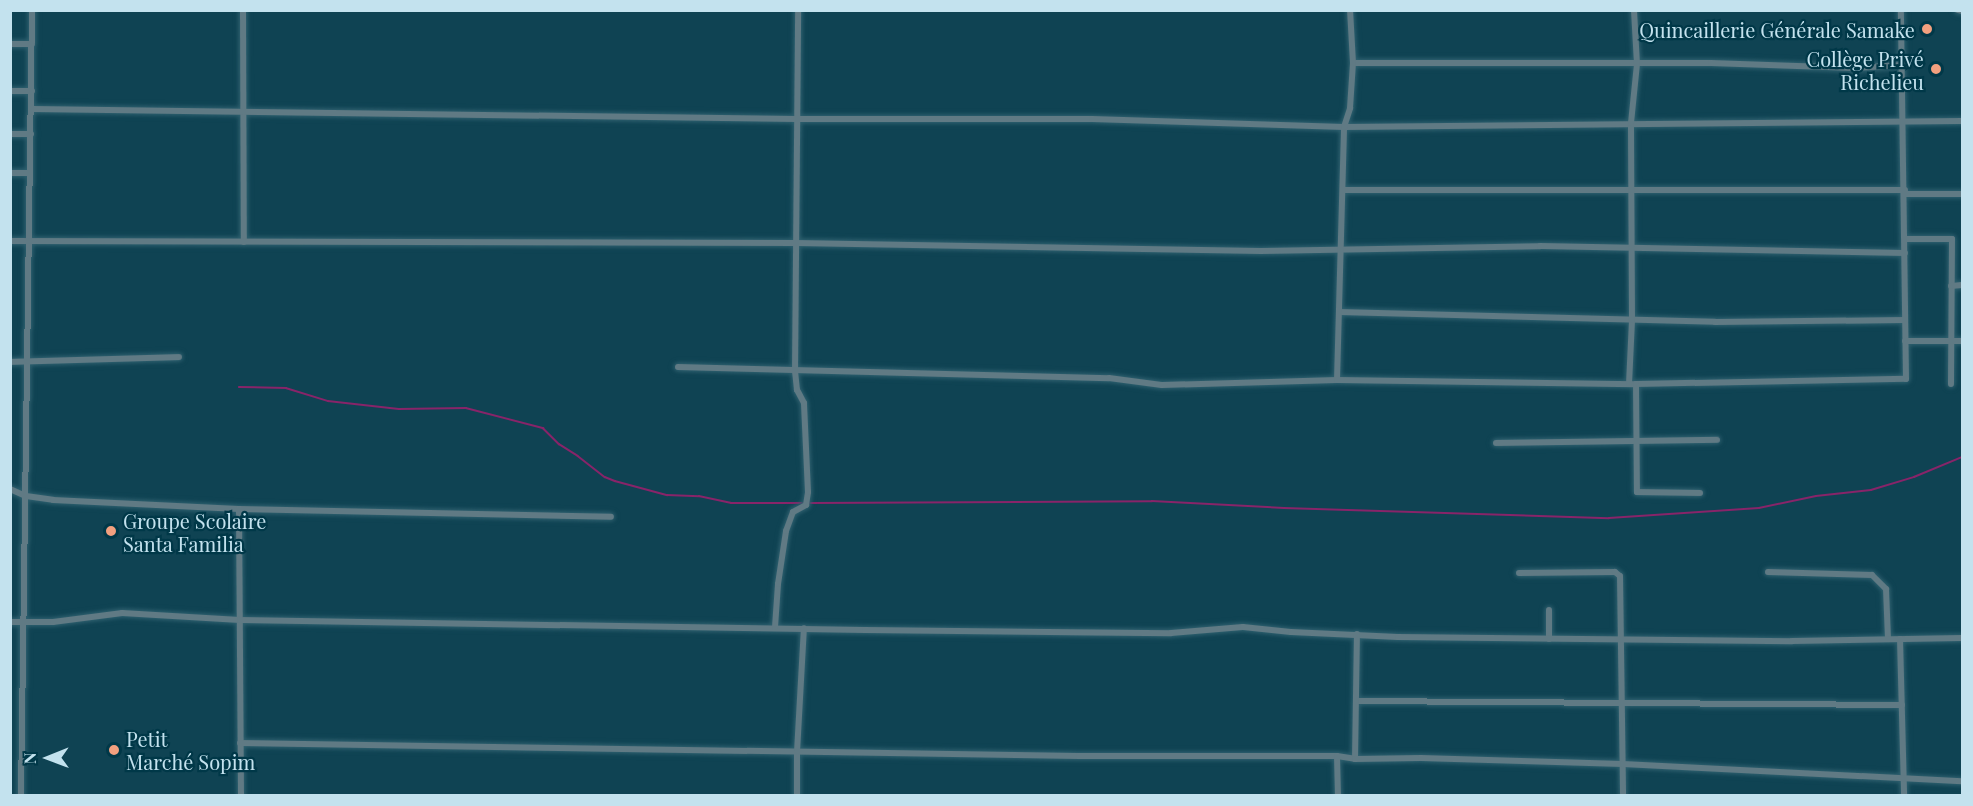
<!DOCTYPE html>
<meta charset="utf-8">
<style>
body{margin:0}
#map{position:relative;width:1973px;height:806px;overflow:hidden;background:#0f4353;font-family:"Playfair Display",serif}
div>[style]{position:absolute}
.stream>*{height:1.5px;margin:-0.75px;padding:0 0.75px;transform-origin:0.75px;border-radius:0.75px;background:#882469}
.roads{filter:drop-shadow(0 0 2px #2f606f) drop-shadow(0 0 2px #2f606f)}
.street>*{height:6px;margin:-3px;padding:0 3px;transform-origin:3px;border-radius:3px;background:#607a84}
.dots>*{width:16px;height:16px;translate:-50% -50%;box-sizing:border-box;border:3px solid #003848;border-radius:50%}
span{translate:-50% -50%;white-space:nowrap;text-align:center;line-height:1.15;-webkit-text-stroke:4.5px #003848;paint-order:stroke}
.poi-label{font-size:20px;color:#c3e2ee}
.right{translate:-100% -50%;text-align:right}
.left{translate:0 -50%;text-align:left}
.frame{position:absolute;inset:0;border:12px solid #c3e2ee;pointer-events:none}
.north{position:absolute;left:18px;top:728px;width:60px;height:60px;-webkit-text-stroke:4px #003848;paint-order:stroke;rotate:269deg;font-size:16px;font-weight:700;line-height:24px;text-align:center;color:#c3e2ee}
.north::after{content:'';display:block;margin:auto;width:21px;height:27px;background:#c3e2ee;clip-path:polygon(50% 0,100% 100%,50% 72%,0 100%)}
</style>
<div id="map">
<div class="stream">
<div style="left:239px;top:387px;width:47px;rotate:1.2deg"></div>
<div style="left:286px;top:388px;width:44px;rotate:17.2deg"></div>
<div style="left:328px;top:401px;width:71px;rotate:6.4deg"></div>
<div style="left:399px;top:409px;width:67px;rotate:-0.9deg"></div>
<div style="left:466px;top:408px;width:80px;rotate:14.6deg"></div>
<div style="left:543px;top:428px;width:23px;rotate:45deg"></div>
<div style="left:559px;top:444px;width:22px;rotate:32deg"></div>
<div style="left:578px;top:456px;width:34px;rotate:38deg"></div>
<div style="left:605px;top:477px;width:11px;rotate:22deg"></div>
<div style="left:615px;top:481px;width:54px;rotate:15.1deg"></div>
<div style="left:667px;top:495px;width:32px;rotate:2deg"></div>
<div style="left:699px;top:496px;width:33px;rotate:12deg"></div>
<div style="left:731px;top:503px;width:74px"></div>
<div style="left:810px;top:503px;width:342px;rotate:-0.3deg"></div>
<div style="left:1152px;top:501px;width:132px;rotate:3deg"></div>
<div style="left:1284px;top:508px;width:325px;rotate:1.8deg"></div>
<div style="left:1609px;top:518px;width:150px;rotate:-3.8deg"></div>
<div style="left:1759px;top:508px;width:58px;rotate:-11.9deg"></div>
<div style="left:1816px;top:496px;width:55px;rotate:-6.2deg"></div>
<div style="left:1871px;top:490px;width:45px;rotate:-16.8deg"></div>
<div style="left:1914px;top:477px;width:52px;rotate:-22.6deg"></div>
</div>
<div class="roads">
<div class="street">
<div style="left:243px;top:10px;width:232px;rotate:89.8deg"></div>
<div style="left:1958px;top:10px;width:4px;rotate:14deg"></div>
<div style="left:10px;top:44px;width:22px"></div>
<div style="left:1353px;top:63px;width:358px"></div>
<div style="left:1711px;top:63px;width:144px;rotate:2deg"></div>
<div style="left:1855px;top:68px;width:46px;rotate:-3.7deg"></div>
<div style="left:10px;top:91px;width:22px"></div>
<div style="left:32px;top:109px;width:764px;rotate:0.75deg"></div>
<div style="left:796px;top:119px;width:296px"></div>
<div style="left:1092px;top:119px;width:252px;rotate:1.8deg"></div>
<div style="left:1344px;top:127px;width:618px;rotate:-0.56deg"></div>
<div style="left:10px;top:134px;width:21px"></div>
<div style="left:10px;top:173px;width:20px"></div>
<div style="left:1343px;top:190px;width:562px"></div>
<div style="left:1905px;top:194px;width:57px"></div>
<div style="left:1905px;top:239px;width:47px"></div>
<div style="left:1952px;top:239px;width:145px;rotate:90.4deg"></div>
<div style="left:10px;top:241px;width:786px;rotate:0.15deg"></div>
<div style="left:796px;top:243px;width:465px;rotate:1deg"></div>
<div style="left:1261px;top:251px;width:279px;rotate:-1deg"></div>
<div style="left:1540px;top:246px;width:365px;rotate:1.1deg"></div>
<div style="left:1951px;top:286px;width:11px;rotate:-5deg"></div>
<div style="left:1339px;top:312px;width:376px;rotate:1.5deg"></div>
<div style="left:1715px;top:322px;width:190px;rotate:-0.6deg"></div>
<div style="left:1905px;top:341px;width:57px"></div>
<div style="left:10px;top:362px;width:169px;rotate:-1.7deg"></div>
<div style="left:678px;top:367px;width:431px;rotate:1.5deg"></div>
<div style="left:1109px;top:378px;width:53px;rotate:7.5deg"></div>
<div style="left:1162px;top:385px;width:175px;rotate:-1.6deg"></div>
<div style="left:1337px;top:380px;width:299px;rotate:0.8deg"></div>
<div style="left:1636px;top:384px;width:270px;rotate:-1.1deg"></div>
<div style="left:1906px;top:379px;width:369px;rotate:-90.8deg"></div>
<div style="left:1337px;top:380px;width:253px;rotate:-88.4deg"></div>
<div style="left:1344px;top:127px;width:20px;rotate:-72deg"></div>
<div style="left:1350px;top:108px;width:45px;rotate:-86.2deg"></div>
<div style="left:1353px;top:63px;width:53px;rotate:-93.2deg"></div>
<div style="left:1629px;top:384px;width:64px;rotate:-87.3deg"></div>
<div style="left:1632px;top:320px;width:197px;rotate:-90.3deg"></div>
<div style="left:1631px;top:123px;width:59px;rotate:-84.2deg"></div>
<div style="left:1637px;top:64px;width:54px;rotate:-93.2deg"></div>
<div style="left:1636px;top:384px;width:108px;rotate:89.5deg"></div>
<div style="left:1637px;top:492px;width:63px;rotate:0.9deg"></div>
<div style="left:1496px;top:443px;width:221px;rotate:-0.8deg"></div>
<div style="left:10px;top:489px;width:17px;rotate:24deg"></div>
<div style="left:26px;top:496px;width:27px;rotate:8deg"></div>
<div style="left:53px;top:500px;width:186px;rotate:2.8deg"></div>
<div style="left:239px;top:509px;width:372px;rotate:1.2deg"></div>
<div style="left:239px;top:509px;width:287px;rotate:89.6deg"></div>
<div style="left:1768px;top:572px;width:104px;rotate:1.7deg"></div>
<div style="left:1872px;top:575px;width:20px;rotate:45deg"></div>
<div style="left:1886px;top:589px;width:50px;rotate:87.7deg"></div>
<div style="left:1519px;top:573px;width:96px;rotate:-0.6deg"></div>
<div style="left:1615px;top:572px;width:6px;rotate:39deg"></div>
<div style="left:1620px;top:576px;width:220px;rotate:89.2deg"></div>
<div style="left:1549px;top:610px;width:29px;rotate:90deg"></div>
<div style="left:10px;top:622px;width:43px"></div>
<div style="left:53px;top:622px;width:70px;rotate:-7.4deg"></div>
<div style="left:122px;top:613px;width:118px;rotate:3.4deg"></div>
<div style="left:240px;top:620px;width:625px;rotate:0.92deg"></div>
<div style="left:865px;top:630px;width:306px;rotate:0.6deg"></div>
<div style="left:1171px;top:633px;width:72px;rotate:-4.8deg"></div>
<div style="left:1243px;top:627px;width:48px;rotate:5.9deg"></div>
<div style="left:1291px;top:632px;width:107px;rotate:2.7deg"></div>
<div style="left:1398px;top:637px;width:394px;rotate:0.6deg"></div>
<div style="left:1792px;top:641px;width:170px;rotate:-1deg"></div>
<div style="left:775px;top:627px;width:43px;rotate:-86deg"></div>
<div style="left:778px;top:584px;width:54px;rotate:-81.4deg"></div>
<div style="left:786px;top:531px;width:20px;rotate:-70deg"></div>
<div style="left:793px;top:512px;width:15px;rotate:-28deg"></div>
<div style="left:806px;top:505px;width:13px;rotate:-81deg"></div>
<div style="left:808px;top:492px;width:89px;rotate:-92.6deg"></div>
<div style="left:804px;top:403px;width:15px;rotate:-118deg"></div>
<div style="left:797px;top:390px;width:19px;rotate:-96deg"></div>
<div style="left:795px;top:371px;width:361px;rotate:-89.5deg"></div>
<div style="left:1900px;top:639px;width:157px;rotate:88.5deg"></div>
<div style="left:1358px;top:701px;width:544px;rotate:0.42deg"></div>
<div style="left:240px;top:743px;width:839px;rotate:0.89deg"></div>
<div style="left:1079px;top:756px;width:258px"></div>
<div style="left:1337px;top:756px;width:18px;rotate:9deg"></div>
<div style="left:1355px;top:759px;width:125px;rotate:-89.1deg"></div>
<div style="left:1337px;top:756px;width:40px;rotate:88.6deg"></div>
<div style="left:1355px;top:759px;width:66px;rotate:-0.9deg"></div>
<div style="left:1421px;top:758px;width:202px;rotate:1.7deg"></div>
<div style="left:1623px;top:764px;width:339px;rotate:2.9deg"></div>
<div style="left:21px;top:796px;width:786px;rotate:-89.2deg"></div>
<div style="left:797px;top:796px;width:44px;rotate:-90deg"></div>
<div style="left:797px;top:752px;width:124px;rotate:-86.8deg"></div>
</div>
</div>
<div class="dots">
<div style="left:1927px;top:29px;background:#f2a07f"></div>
<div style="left:1936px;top:69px;background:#f2a07f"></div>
<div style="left:111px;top:531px;background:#f2a07f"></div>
<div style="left:114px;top:750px;background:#f2a07f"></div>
</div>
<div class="poi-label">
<span class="right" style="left:1915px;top:29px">Quincaillerie Générale Samake</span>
<span class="right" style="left:1924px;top:70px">Collège Privé<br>Richelieu</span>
<span class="left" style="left:123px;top:532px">Groupe Scolaire<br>Santa Familia</span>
<span class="left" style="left:126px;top:750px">Petit<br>Marché Sopim</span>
</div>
<div class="frame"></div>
<div class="north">N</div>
</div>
